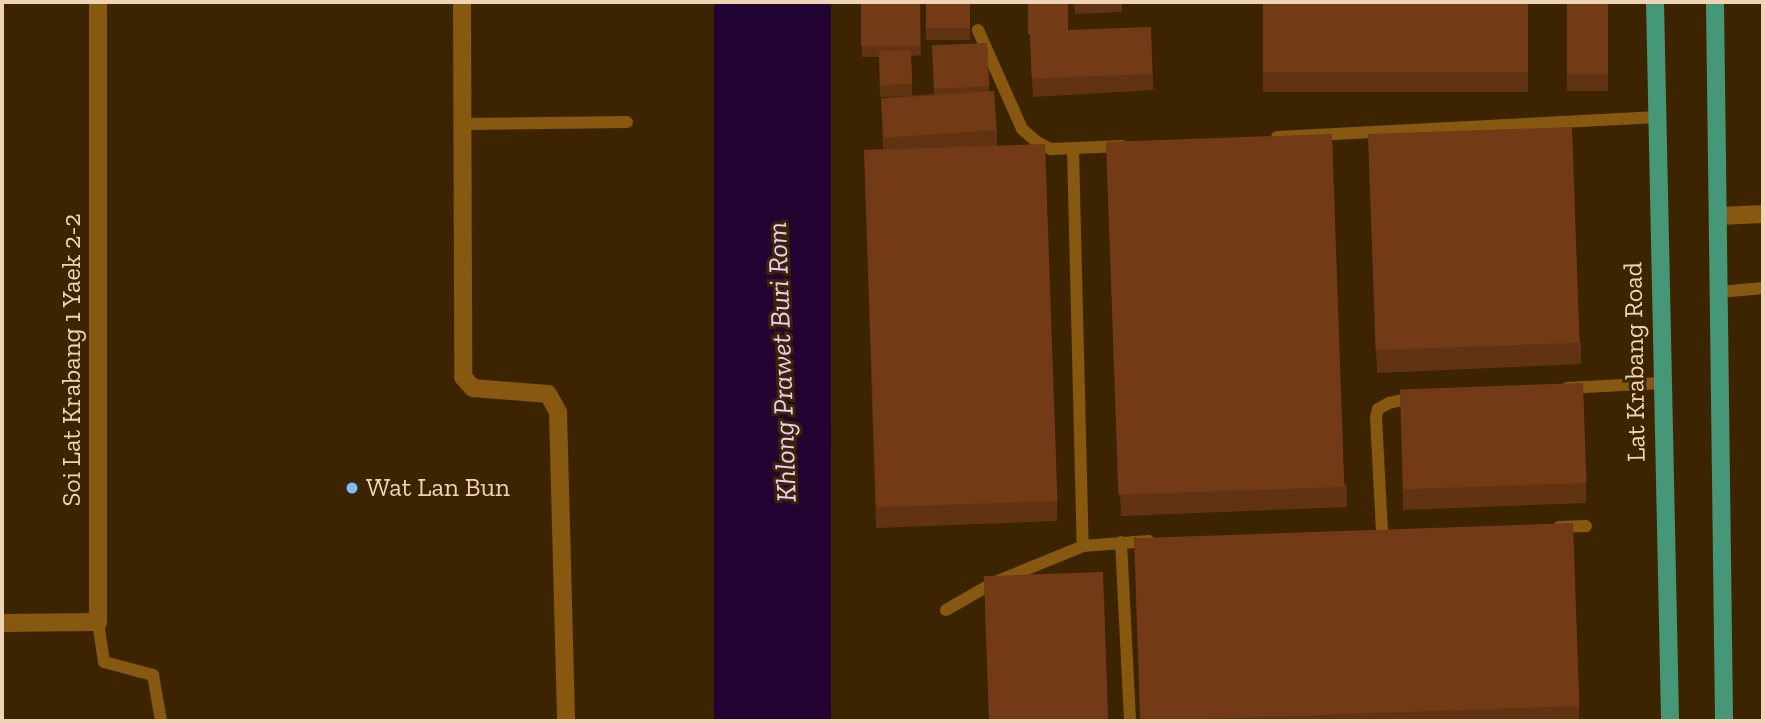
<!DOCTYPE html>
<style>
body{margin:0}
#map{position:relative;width:1765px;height:723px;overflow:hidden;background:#3c2401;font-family:"Zilla Slab",serif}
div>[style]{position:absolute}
.water>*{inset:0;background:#220332;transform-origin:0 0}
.service>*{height:12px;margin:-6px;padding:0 6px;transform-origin:6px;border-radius:6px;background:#865810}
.minor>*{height:18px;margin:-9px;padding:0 9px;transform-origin:9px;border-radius:9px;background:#865810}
.primary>*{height:18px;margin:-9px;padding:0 9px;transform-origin:9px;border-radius:9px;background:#459777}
.wall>*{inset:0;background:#623313;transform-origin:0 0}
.building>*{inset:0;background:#723b16;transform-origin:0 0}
.dots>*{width:19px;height:19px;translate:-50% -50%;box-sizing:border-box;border:4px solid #3c2401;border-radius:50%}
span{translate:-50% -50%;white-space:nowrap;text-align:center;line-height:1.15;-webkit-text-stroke:6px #3c2401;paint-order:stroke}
.street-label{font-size:26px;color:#eed4b5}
.poi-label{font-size:26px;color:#eed4b5}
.left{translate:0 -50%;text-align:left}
.water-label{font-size:28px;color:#e8cbfc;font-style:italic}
.frame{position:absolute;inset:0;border:4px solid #eed4b5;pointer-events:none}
</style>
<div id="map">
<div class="water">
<div style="left:714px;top:2px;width:117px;height:720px"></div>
</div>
<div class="service">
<div style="left:978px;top:30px;width:108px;rotate:66deg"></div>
<div style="left:1022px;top:129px;width:20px;rotate:41deg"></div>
<div style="left:1037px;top:142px;width:16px;rotate:27deg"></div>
<div style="left:1051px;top:149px;width:71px;rotate:-2.4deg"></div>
<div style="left:462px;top:124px;width:165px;rotate:-0.7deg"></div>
<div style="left:1277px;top:137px;width:381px;rotate:-3deg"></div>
<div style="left:1073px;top:149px;width:397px;rotate:88.6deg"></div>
<div style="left:1720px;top:292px;width:43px;rotate:-5.3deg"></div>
<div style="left:1567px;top:388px;width:94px;rotate:-3deg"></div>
<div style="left:1559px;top:527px;width:27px;rotate:-2deg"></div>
<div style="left:1382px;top:532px;width:115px;rotate:-93deg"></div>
<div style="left:1376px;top:417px;width:8px;rotate:-76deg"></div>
<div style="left:1378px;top:409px;width:13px;rotate:-29deg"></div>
<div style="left:1389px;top:403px;width:28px;rotate:-13deg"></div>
<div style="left:1121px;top:542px;width:179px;rotate:87.1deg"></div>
<div style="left:946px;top:610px;width:54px;rotate:-29.9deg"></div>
<div style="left:993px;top:583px;width:97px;rotate:-22.3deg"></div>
<div style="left:1083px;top:546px;width:66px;rotate:-4.3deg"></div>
<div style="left:98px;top:622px;width:40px;rotate:81.5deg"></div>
<div style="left:104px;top:662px;width:51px;rotate:14.9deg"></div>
<div style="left:153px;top:675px;width:47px;rotate:80.1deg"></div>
</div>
<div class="minor">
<div style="left:462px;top:2px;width:375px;rotate:89.8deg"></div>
<div style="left:463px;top:377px;width:15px;rotate:48deg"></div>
<div style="left:473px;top:388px;width:75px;rotate:4.6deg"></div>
<div style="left:548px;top:394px;width:21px;rotate:61deg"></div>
<div style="left:558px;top:412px;width:309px;rotate:88.5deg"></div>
<div style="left:1719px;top:216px;width:44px;rotate:-2.6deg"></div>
<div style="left:2px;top:623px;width:96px;rotate:-0.6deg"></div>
<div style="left:98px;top:622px;width:620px;rotate:-90deg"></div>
</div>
<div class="primary">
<div style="left:1655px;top:2px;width:719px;rotate:88.8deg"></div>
<div style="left:1715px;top:2px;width:719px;rotate:89.28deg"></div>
</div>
<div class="wall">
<div style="clip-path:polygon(861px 2px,920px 2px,921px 55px,911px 56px,912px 96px,880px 97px,879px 57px,862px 57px)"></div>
<div style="left:926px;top:2px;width:44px;height:38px"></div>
<div style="clip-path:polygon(1028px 2px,1070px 32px,1153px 74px,1153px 90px,1033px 97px)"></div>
<div style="clip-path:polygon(1074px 2px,1122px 2px,1122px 12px,1075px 14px)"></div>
<div style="left:1263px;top:2px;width:265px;height:90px"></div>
<div style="left:1567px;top:2px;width:41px;height:89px"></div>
<div style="clip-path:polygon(987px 43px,989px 91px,997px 130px,997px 145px,1057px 501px,1057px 521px,876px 528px,864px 150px,883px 149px,881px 98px,934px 94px,932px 45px)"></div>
<div style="clip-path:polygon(1368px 136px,1581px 343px,1581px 364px,1377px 373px)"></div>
<div style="clip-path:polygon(1106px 144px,1347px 487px,1347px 507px,1121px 516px)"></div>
<div style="clip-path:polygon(1400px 389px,1586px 483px,1586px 503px,1403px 510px)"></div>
<div style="clip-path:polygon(1134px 537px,1579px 706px,1579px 721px,1140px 721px)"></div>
<div style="clip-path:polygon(984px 576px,1109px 721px,989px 721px)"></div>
</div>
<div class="building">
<div style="left:861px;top:2px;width:59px;height:44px"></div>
<div style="left:926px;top:2px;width:44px;height:26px"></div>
<div style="left:1028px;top:2px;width:40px;height:32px"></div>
<div style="left:1263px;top:2px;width:265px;height:70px"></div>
<div style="left:1567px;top:2px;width:41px;height:72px"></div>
<div style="left:1151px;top:27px;width:47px;height:121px;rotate:88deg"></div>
<div style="left:987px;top:43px;width:43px;height:55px;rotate:87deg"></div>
<div style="left:911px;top:50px;width:34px;height:32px;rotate:88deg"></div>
<div style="left:994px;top:91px;width:39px;height:113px;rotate:86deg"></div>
<div style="left:1572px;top:127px;width:216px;height:204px;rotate:88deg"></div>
<div style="left:1332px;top:134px;width:353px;height:226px;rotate:88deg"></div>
<div style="left:1045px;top:144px;width:357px;height:181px;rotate:88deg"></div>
<div style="left:1583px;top:383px;width:100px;height:183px;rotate:88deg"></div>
<div style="left:1573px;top:523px;width:183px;height:439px;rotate:88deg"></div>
<div style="left:1103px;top:572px;width:149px;height:119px;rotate:88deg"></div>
</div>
<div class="dots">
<div style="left:352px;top:488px;background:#83bcfa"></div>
</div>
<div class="street-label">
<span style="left:72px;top:360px;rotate:-90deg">Soi Lat Krabang 1 Yaek 2-2</span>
<span style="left:1635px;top:362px;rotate:-91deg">Lat Krabang Road</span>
</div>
<div class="poi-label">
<span class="left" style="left:366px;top:488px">Wat Lan Bun</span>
</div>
<div class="water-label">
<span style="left:782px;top:362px;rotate:-92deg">Khlong Prawet Buri Rom</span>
</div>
<div class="frame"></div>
</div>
